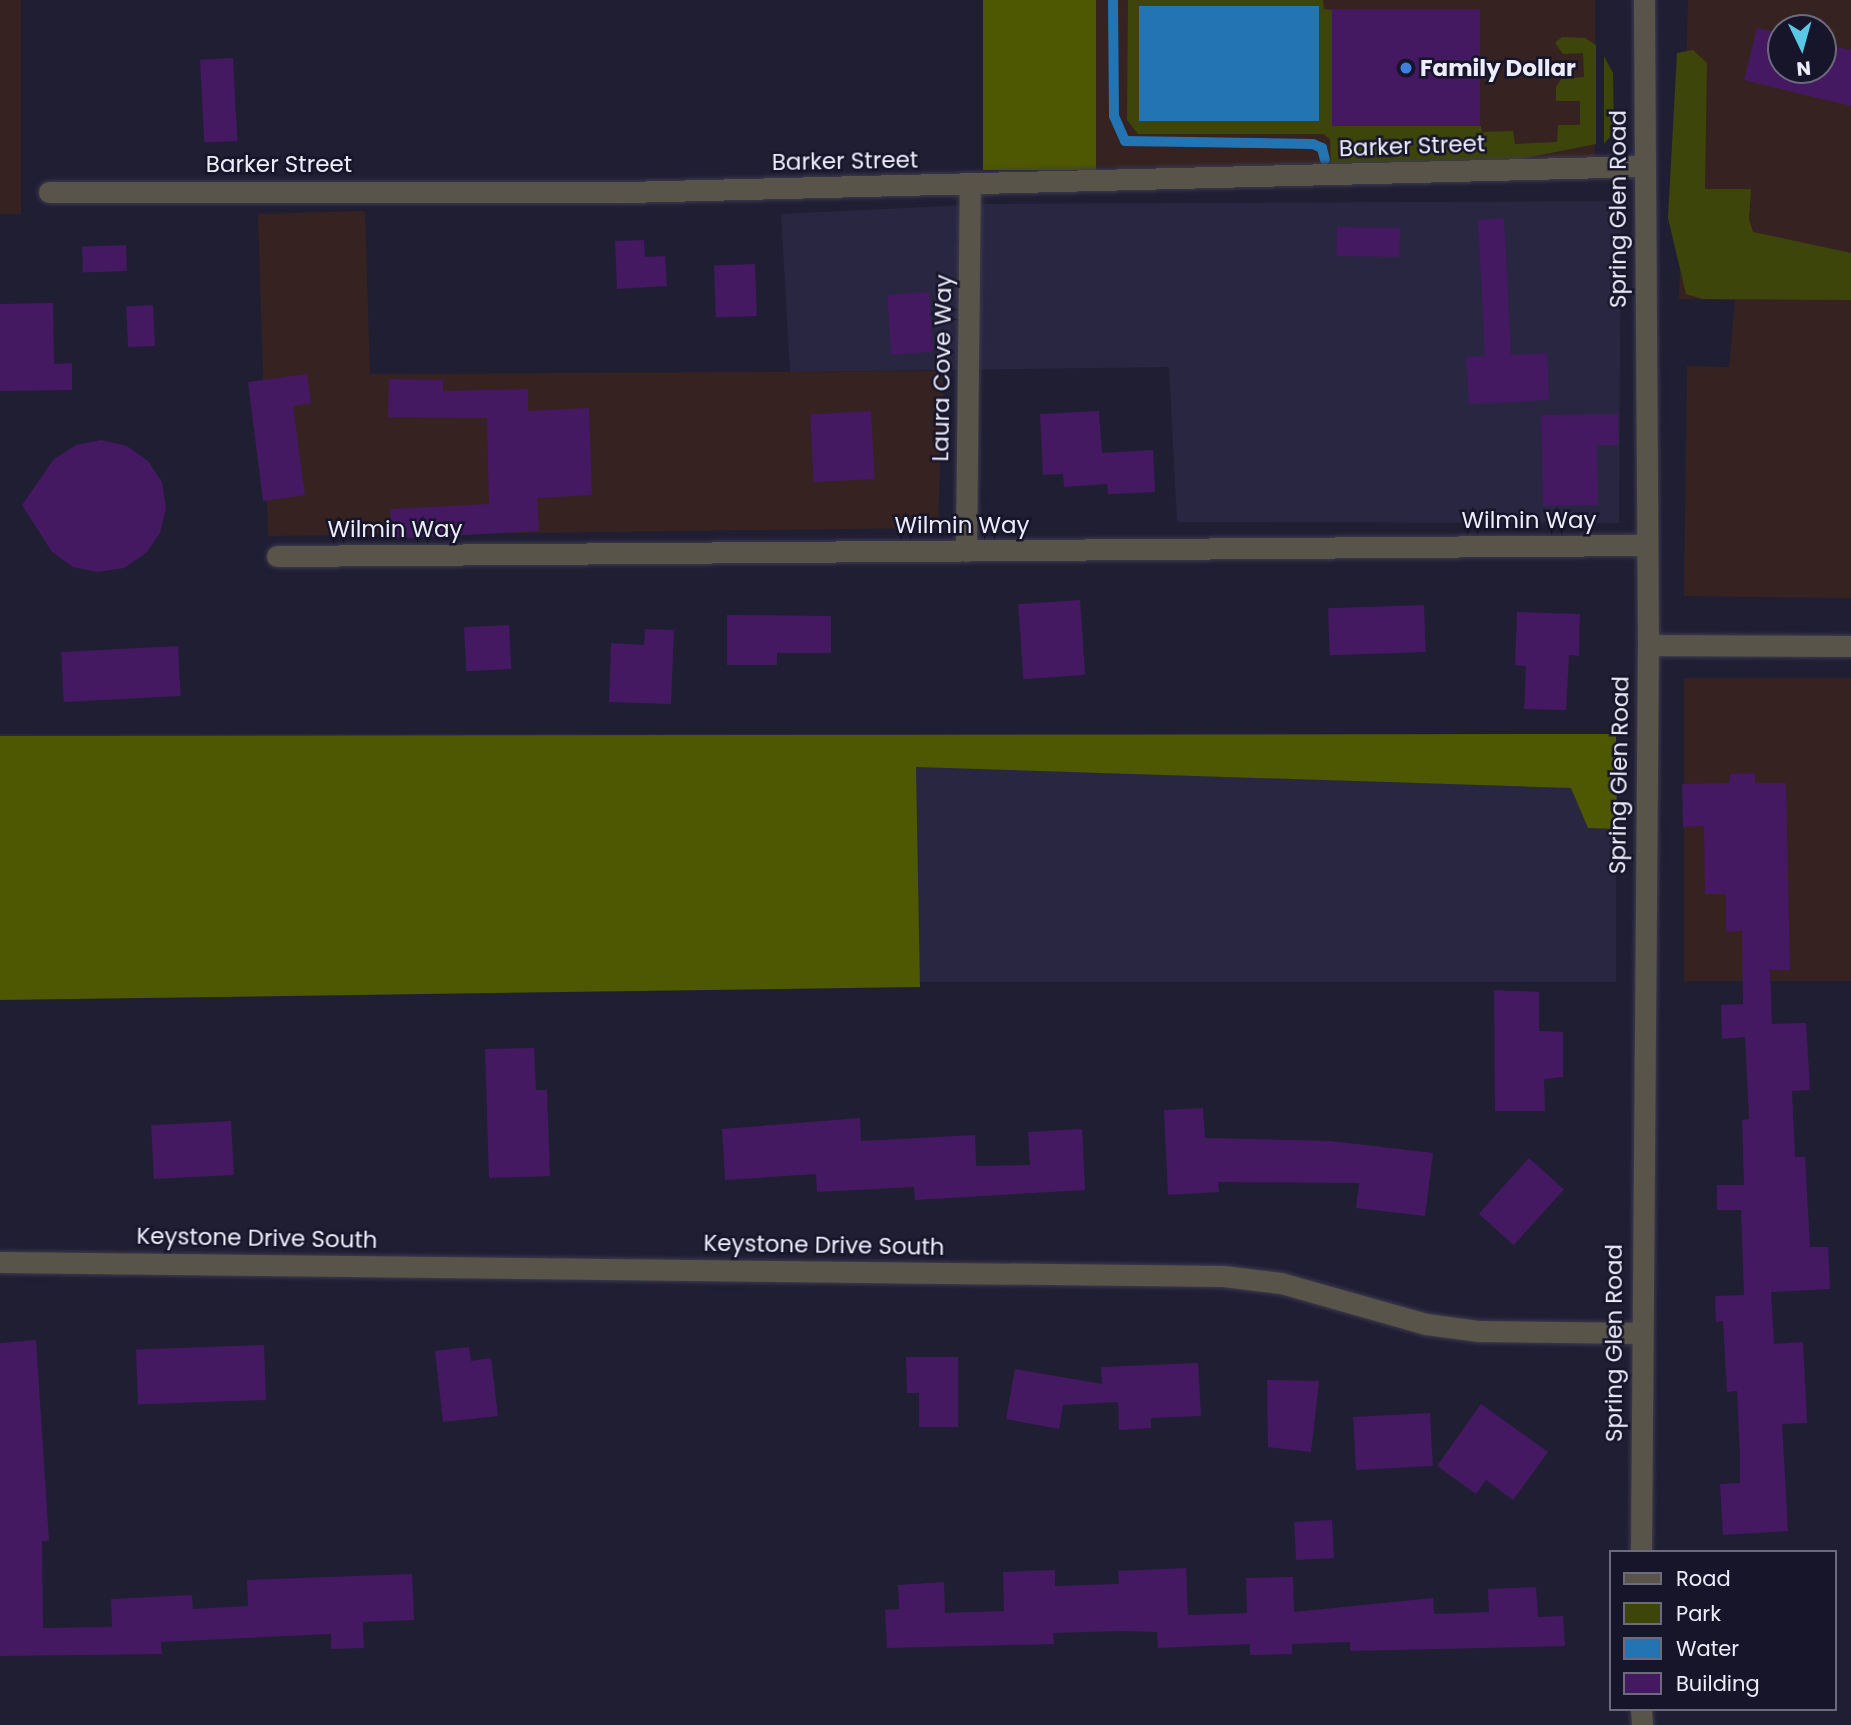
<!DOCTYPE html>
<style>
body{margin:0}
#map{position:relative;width:1851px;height:1725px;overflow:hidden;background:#201e33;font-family:Poppins,sans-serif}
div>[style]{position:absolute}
.commercial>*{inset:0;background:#362321;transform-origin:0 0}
.built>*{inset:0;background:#292641;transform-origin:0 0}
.green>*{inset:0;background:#3e450a}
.forest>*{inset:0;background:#4e5701;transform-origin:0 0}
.water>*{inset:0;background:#2374b3;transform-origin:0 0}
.stream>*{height:10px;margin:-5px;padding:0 5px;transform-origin:5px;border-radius:5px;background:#2374b3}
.building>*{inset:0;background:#441962;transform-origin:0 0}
.roads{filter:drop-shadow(0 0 2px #3d3b4f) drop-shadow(0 0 2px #3d3b4f)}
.minor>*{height:21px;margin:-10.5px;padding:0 10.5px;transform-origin:10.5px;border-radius:10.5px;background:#59544a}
.dots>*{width:19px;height:19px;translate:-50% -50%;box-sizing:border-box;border:4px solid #171529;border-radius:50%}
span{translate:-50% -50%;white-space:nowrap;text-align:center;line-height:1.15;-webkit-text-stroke:5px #171529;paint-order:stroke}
.poi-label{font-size:23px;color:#ececfb;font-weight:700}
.left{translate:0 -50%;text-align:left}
.street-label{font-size:23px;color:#ececfb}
.legend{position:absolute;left:1609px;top:1550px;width:228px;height:161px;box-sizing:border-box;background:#171529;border:2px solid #6c6b7d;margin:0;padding:9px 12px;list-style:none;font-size:21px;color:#ececfb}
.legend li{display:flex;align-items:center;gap:14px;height:35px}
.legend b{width:35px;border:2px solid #6c6b7d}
.north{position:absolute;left:1767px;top:14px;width:70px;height:70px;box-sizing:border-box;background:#171529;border:2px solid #6c6b7d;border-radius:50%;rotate:175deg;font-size:19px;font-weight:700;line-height:28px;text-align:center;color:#ececfb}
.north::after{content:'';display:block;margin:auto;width:24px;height:32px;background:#59c8e5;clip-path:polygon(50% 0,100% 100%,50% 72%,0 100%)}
</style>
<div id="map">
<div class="commercial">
<div style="left:0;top:0;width:21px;height:214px"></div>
<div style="left:1096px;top:0;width:499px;height:167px"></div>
<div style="clip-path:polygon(evenodd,1688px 0,1851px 0,1851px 598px,1684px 596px,1687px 366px,1729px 367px,1735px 300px,1679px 299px,1688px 0,1781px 28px,1823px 28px,1823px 70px,1781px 70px,1781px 28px)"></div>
<div style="clip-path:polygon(365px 211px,370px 374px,943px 371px,938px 528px,268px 536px,258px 214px)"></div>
<div style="left:1684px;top:678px;width:167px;height:303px"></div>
</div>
<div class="built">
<div style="clip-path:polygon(1621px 201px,1619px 523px,1177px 522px,1169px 367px,790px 372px,781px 214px,989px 204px)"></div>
<div style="left:1616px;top:734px;width:248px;height:1616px;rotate:90deg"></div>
</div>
<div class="green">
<div style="clip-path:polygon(1128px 0,1323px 0,1324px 9px,1332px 10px,1332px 126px,1481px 126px,1482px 132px,1513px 131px,1515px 144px,1557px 142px,1558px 125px,1580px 125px,1580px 101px,1556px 101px,1556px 87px,1561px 79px,1584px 77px,1583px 53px,1563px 54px,1555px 43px,1562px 37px,1585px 38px,1596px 45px,1596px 144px,1510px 161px,1331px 168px,1330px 139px,1323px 134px,1138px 134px,1127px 120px)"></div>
<div style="clip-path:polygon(1693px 50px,1707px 63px,1705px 189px,1751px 189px,1749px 219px,1753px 232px,1851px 253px,1851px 300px,1703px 299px,1686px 294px,1668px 218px,1677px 53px)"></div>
<div style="clip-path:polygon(1604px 56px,1613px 73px,1614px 132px,1604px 144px)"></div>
</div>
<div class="forest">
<div style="left:983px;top:0;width:113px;height:170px"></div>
<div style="clip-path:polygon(1616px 734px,1617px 829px,1588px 828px,1571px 788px,916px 767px,920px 987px,0 1000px,0 736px)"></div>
</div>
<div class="water">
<div style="left:1319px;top:6px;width:115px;height:180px;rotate:90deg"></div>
</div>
<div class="stream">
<div style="left:1113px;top:0;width:116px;rotate:89.5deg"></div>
<div style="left:1114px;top:116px;width:27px;rotate:66deg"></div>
<div style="left:1125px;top:141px;width:188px;rotate:0.9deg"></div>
<div style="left:1313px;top:144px;width:10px;rotate:24deg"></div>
<div style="left:1322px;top:148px;width:12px;rotate:76deg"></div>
</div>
<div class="building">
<div style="left:1480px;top:9px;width:117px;height:148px;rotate:90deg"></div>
<div style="clip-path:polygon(1757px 28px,1781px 33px,1781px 70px,1823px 70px,1823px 44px,1851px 50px,1851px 106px,1744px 80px)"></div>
<div style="left:233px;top:58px;width:83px;height:33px;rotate:87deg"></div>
<div style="clip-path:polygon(1504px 218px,1511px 355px,1547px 353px,1549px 400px,1469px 404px,1466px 357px,1485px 356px,1478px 220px)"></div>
<div style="left:1337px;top:227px;width:63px;height:29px;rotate:1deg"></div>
<div style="clip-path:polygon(644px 240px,645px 257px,665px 256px,667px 286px,617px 289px,615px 241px)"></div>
<div style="left:126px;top:245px;width:26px;height:44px;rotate:88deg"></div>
<div style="left:755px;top:264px;width:52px;height:41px;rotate:88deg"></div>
<div style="left:929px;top:292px;width:60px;height:42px;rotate:86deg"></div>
<div style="clip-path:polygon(53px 303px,54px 364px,72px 363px,72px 390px,0 391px,0 304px)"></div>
<div style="left:153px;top:305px;width:41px;height:27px;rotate:87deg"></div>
<div style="clip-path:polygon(307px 374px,311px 403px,293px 406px,305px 495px,263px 501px,248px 382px)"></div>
<div style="clip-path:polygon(389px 379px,443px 380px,443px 391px,528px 389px,528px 411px,589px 408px,592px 495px,537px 498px,539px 531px,392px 539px,390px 509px,489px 504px,487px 418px,388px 417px)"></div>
<div style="left:871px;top:411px;width:68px;height:61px;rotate:87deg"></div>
<div style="clip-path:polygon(1099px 411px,1102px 453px,1153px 450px,1155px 492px,1108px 494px,1107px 484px,1064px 487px,1063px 474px,1043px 475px,1040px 414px)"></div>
<div style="clip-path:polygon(1618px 414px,1618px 445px,1597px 445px,1598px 505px,1543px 506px,1541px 415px)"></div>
<div style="clip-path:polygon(101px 440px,127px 446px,148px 461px,162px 482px,166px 508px,160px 533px,146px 553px,124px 568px,98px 572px,73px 567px,52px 552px,22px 505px,54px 459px,76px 445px)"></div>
<div style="left:1080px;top:600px;width:75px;height:62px;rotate:86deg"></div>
<div style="left:1424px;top:605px;width:47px;height:96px;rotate:88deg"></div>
<div style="clip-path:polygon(1517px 612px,1580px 614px,1579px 656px,1569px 655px,1566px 710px,1524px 709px,1526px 666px,1515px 665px)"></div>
<div style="clip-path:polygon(727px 615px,831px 616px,831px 653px,777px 653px,777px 665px,727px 665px)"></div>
<div style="left:509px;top:625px;width:44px;height:45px;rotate:87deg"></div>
<div style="clip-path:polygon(645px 629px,674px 630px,671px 704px,609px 702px,611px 643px,644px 645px)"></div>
<div style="left:178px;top:646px;width:50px;height:117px;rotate:87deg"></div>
<div style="clip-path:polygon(1755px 773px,1755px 783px,1786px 783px,1790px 970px,1770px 970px,1772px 1024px,1806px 1023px,1810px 1090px,1792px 1091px,1795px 1157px,1805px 1157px,1810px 1247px,1828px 1247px,1830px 1289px,1771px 1292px,1774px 1344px,1803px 1342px,1807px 1423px,1782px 1424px,1788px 1531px,1723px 1535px,1720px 1484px,1740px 1483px,1740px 1455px,1737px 1391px,1727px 1392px,1723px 1321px,1716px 1322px,1715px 1296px,1744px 1295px,1741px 1210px,1717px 1210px,1717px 1185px,1744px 1185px,1742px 1120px,1749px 1119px,1745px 1037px,1722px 1039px,1721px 1005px,1743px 1004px,1742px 931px,1726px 932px,1726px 894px,1705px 894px,1704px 826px,1683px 827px,1682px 784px,1730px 783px,1730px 774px)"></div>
<div style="clip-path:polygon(1494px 990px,1539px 992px,1539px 1031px,1563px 1032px,1563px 1077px,1544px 1079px,1545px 1111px,1495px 1111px)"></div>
<div style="clip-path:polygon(534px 1048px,536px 1090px,547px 1090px,550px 1176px,489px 1178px,485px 1049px)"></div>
<div style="clip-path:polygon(1203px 1108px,1205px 1138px,1331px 1141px,1433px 1153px,1425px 1216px,1356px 1208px,1359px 1183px,1218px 1182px,1219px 1192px,1168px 1195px,1164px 1110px)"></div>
<div style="clip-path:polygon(860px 1118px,861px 1141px,975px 1135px,976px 1166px,1030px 1165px,1028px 1132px,1082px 1129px,1085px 1190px,915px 1200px,914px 1187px,817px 1192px,816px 1174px,725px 1180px,722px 1129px)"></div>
<div style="left:231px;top:1121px;width:54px;height:80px;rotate:87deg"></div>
<div style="left:1529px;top:1158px;width:47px;height:75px;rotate:42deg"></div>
<div style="clip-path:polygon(36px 1340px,49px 1541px,42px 1541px,43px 1628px,112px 1627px,111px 1599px,192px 1595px,193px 1609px,248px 1606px,247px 1580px,412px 1574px,414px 1620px,363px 1622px,364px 1648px,331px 1649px,331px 1634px,161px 1642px,162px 1654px,0 1656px,0 1343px)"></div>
<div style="left:264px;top:1345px;width:55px;height:128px;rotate:88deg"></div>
<div style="clip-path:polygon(469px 1347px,471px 1361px,491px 1358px,498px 1416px,443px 1422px,435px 1351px)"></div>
<div style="clip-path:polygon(906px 1357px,958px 1357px,958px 1427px,919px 1427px,919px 1393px,907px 1393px)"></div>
<div style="clip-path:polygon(1198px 1363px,1201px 1416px,1151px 1418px,1151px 1428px,1119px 1430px,1118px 1402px,1063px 1405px,1059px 1429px,1006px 1419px,1015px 1369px,1102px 1384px,1101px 1367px)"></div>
<div style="clip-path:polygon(1267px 1380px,1319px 1381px,1311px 1452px,1268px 1447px)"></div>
<div style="clip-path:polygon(1481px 1404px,1548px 1452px,1513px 1500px,1486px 1480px,1476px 1494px,1437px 1466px)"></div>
<div style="left:1430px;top:1413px;width:53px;height:77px;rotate:87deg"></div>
<div style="left:1332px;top:1520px;width:38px;height:38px;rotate:87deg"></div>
<div style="clip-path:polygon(1186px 1568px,1188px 1615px,1247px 1613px,1246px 1578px,1293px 1577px,1294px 1612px,1433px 1598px,1434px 1614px,1489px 1612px,1488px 1589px,1536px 1587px,1538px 1617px,1563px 1616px,1565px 1646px,1350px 1651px,1350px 1642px,1292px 1644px,1292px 1654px,1250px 1655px,1250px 1644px,1158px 1648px,1157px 1632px,1121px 1631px,1053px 1633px,1054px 1644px,887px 1648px,885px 1610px,899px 1609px,898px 1585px,944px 1582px,945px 1613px,1004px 1611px,1003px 1572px,1055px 1570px,1055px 1586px,1119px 1584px,1118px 1571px)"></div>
</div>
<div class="roads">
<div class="minor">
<div style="left:49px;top:192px;width:577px"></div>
<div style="left:626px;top:192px;width:1017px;rotate:-1.46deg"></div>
<div style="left:966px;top:551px;width:366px;rotate:-89.4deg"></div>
<div style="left:277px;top:556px;width:1370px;rotate:-0.46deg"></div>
<div style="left:1648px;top:645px;width:203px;rotate:0.3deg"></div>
<div style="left:0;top:1262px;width:1223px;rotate:0.66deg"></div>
<div style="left:1223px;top:1276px;width:58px;rotate:6.9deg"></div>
<div style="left:1281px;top:1283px;width:151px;rotate:15.8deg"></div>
<div style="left:1426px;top:1324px;width:52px;rotate:7.7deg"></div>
<div style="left:1478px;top:1331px;width:162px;rotate:0.7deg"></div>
<div style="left:1641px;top:1552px;width:907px;rotate:-89.56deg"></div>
<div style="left:1648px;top:645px;width:645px;rotate:-90.36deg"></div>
<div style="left:1641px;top:1709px;width:16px;rotate:86deg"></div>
</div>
</div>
<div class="dots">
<div style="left:1406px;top:68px;background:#3f7fe0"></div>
</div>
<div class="poi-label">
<span class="left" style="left:1420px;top:68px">Family Dollar</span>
</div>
<div class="street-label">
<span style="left:1412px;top:146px;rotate:-2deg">Barker Street</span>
<span style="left:845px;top:161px;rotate:-1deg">Barker Street</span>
<span style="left:279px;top:164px">Barker Street</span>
<span style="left:1618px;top:209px;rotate:-90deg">Spring Glen Road</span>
<span style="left:942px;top:368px;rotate:-89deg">Laura Cove Way</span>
<span style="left:1529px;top:520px">Wilmin Way</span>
<span style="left:962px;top:525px">Wilmin Way</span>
<span style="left:395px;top:529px">Wilmin Way</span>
<span style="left:1619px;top:775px;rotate:-89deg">Spring Glen Road</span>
<span style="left:257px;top:1238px;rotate:1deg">Keystone Drive South</span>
<span style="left:824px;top:1245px;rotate:1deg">Keystone Drive South</span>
<span style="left:1614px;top:1343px;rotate:-90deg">Spring Glen Road</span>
</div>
<ul class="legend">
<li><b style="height:9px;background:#59544a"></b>Road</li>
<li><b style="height:19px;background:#3e450a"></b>Park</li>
<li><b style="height:19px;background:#2374b3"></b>Water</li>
<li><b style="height:19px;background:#441962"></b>Building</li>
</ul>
<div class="north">N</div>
</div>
